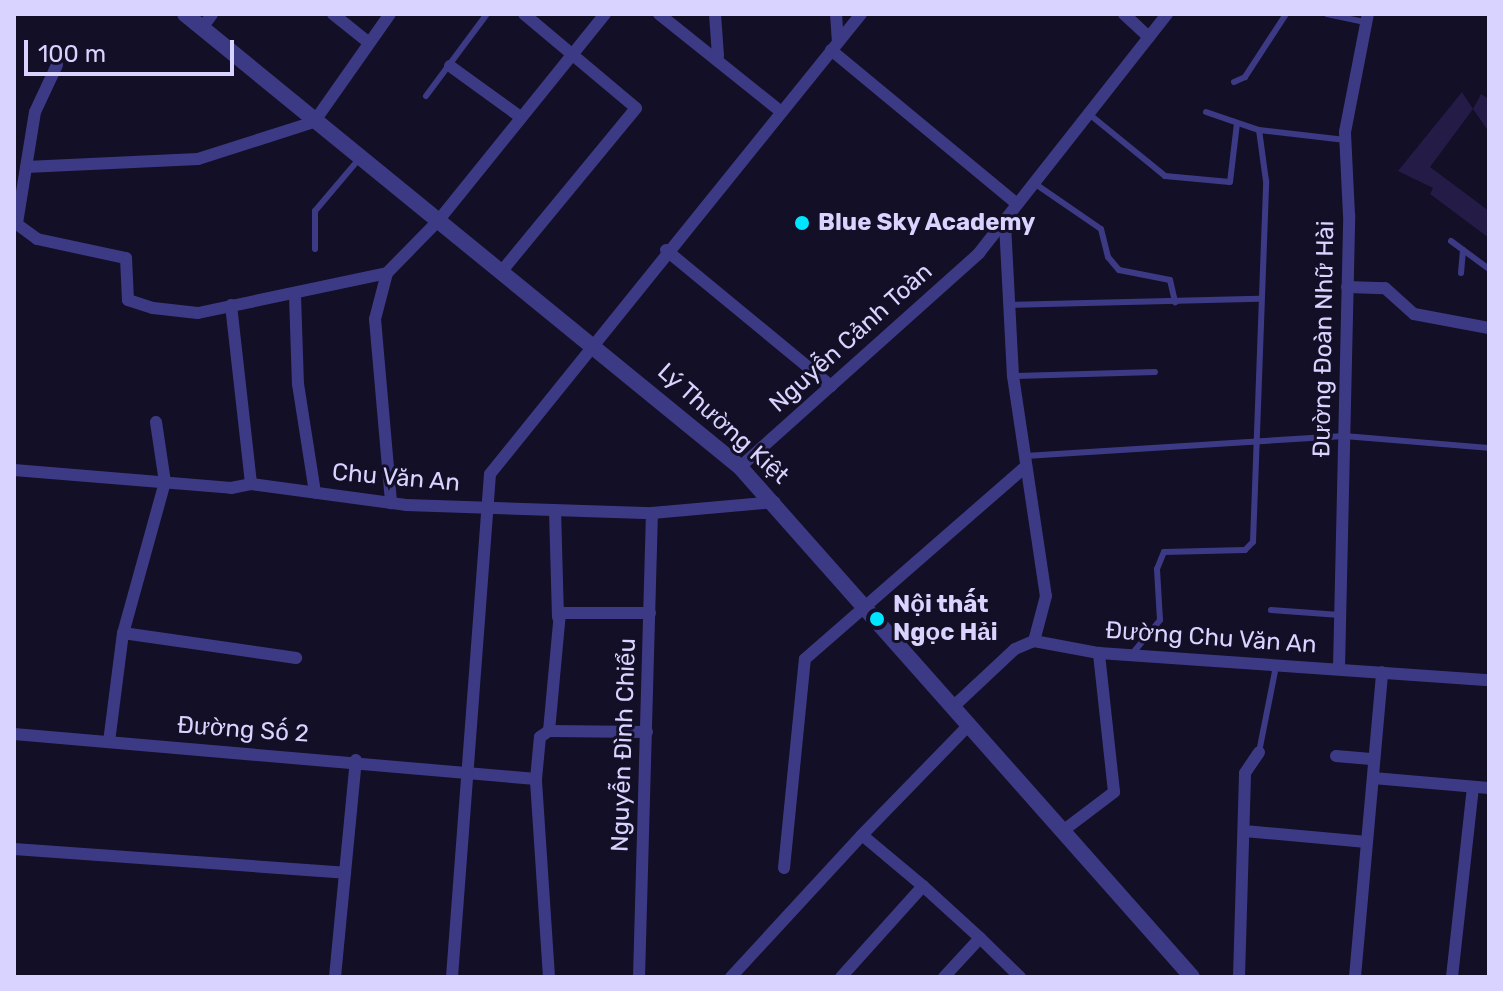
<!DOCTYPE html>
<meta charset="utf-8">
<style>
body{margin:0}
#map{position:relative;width:1503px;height:991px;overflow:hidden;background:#130f26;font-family:Rubik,sans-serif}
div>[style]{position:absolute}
.building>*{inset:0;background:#241b47}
.service>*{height:6px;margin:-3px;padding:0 3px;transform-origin:3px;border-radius:3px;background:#3d3a85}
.minor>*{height:12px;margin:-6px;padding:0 6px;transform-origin:6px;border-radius:6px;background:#3d3a85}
.tertiary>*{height:16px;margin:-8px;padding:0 8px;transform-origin:8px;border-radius:8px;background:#3d3a85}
.dots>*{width:22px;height:22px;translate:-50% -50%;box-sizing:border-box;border:4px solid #130f26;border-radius:50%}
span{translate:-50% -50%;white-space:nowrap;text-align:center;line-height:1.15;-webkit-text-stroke:6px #130f26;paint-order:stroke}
.poi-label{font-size:24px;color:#d9d4ff;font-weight:700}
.left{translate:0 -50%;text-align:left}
.street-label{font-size:24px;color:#d9d4ff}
.frame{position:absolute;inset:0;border:16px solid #d9d4ff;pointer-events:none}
.scale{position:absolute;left:24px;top:40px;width:210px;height:36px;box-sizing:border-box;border:4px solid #d9d4ff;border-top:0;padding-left:10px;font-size:24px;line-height:28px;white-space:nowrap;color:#d9d4ff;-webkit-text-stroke:6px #130f26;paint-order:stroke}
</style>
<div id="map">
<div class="building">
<div style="clip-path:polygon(1462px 92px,1473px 109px,1430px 167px,1489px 211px,1489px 238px,1430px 194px,1433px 188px,1398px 171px)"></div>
<div style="clip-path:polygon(1481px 94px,1489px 99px,1489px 132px,1473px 109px)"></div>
</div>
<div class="service">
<div style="left:1327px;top:14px;width:40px;rotate:12deg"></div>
<div style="left:1234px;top:82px;width:12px;rotate:-24deg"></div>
<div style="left:1245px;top:77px;width:75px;rotate:-56.9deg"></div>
<div style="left:426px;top:96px;width:102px;rotate:-53.4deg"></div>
<div style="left:1206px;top:112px;width:56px;rotate:18.8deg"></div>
<div style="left:1259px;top:130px;width:87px;rotate:6.6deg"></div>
<div style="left:1089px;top:114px;width:98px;rotate:39.2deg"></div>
<div style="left:1165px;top:176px;width:65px;rotate:5.3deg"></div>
<div style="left:1230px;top:182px;width:59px;rotate:-83.2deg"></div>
<div style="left:1034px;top:183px;width:81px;rotate:34.5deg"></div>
<div style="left:1101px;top:229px;width:29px;rotate:76deg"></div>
<div style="left:1108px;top:257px;width:17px;rotate:50deg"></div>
<div style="left:1119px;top:270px;width:52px;rotate:11.1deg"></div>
<div style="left:1170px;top:280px;width:23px;rotate:77deg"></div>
<div style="left:1451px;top:241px;width:47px;rotate:36.4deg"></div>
<div style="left:315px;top:249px;width:38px;rotate:-90deg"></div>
<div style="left:315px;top:211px;width:68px;rotate:-49.8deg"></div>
<div style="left:1461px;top:273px;width:23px;rotate:-85deg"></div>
<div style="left:1007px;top:305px;width:252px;rotate:-1.4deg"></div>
<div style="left:1013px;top:376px;width:142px;rotate:-1.6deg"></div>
<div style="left:1025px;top:456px;width:320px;rotate:-3.6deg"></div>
<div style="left:1344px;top:436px;width:145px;rotate:4.7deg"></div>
<div style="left:1271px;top:610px;width:69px;rotate:4.1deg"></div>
<div style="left:1132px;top:654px;width:44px;rotate:-50.5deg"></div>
<div style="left:1160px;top:620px;width:51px;rotate:-93.4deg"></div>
<div style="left:1157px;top:569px;width:18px;rotate:-68deg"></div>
<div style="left:1164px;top:552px;width:81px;rotate:-1.4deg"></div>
<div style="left:1245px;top:550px;width:11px;rotate:-45deg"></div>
<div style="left:1253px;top:542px;width:361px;rotate:-87.9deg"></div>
<div style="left:1266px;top:181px;width:51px;rotate:-97.8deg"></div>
<div style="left:1259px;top:752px;width:88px;rotate:-78.8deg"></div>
</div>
<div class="minor">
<div style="left:333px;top:14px;width:45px;rotate:38.7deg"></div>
<div style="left:659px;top:14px;width:155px;rotate:38.7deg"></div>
<div style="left:715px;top:14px;width:42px;rotate:85.9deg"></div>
<div style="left:836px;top:14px;width:27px;rotate:86deg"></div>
<div style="left:1124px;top:14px;width:34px;rotate:43deg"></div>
<div style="left:202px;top:28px;width:17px;rotate:-54deg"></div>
<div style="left:831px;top:50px;width:241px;rotate:39.6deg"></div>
<div style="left:450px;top:66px;width:85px;rotate:35.9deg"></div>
<div style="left:26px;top:167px;width:172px;rotate:-2.7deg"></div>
<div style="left:198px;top:159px;width:122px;rotate:-17.7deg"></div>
<div style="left:314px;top:122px;width:132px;rotate:-54.9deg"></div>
<div style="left:14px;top:222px;width:29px;rotate:36deg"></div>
<div style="left:37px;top:239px;width:91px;rotate:12.1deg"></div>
<div style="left:126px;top:258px;width:42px;rotate:87.3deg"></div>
<div style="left:128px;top:300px;width:26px;rotate:18deg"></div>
<div style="left:153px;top:308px;width:45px;rotate:6.3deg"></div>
<div style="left:198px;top:313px;width:193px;rotate:-11.9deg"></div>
<div style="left:387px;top:273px;width:73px;rotate:-45.6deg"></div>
<div style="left:438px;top:221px;width:266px;rotate:-51.1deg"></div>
<div style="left:17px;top:223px;width:112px;rotate:-80.8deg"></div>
<div style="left:35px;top:112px;width:52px;rotate:-64.9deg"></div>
<div style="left:1005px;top:224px;width:152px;rotate:87deg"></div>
<div style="left:1013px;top:376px;width:222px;rotate:81.5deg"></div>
<div style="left:1046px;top:596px;width:47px;rotate:104.9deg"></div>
<div style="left:666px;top:250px;width:214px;rotate:39.5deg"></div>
<div style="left:501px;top:272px;width:212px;rotate:-50.5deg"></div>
<div style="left:636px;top:108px;width:146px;rotate:-140deg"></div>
<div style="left:387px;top:273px;width:48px;rotate:104.6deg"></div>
<div style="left:375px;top:319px;width:185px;rotate:85deg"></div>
<div style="left:1347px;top:287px;width:38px;rotate:2deg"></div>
<div style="left:1385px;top:288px;width:39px;rotate:42deg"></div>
<div style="left:1414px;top:314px;width:76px;rotate:10.6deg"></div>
<div style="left:295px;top:295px;width:89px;rotate:88.1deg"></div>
<div style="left:298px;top:384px;width:110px;rotate:81.1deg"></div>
<div style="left:231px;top:305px;width:180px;rotate:83.6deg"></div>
<div style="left:156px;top:422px;width:61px;rotate:81.5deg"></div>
<div style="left:165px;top:482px;width:157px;rotate:105.5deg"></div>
<div style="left:123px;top:633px;width:175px;rotate:8.2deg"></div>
<div style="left:740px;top:467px;width:321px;rotate:-41.8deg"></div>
<div style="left:979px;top:253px;width:304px;rotate:-51.8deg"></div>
<div style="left:14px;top:470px;width:218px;rotate:4.7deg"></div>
<div style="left:231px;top:488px;width:20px;rotate:-11deg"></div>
<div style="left:251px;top:484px;width:156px;rotate:7.7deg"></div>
<div style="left:406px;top:505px;width:246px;rotate:1.9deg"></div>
<div style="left:652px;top:513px;width:123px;rotate:-5.1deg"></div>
<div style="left:555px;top:510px;width:107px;rotate:88.4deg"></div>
<div style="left:1339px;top:668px;width:453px;rotate:-88.7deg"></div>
<div style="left:1349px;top:215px;width:83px;rotate:-92.8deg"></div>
<div style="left:1345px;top:132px;width:120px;rotate:-79deg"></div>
<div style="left:954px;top:706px;width:83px;rotate:-43.1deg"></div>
<div style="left:1015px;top:649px;width:21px;rotate:-23deg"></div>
<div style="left:1034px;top:641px;width:66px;rotate:10.5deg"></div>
<div style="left:1099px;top:653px;width:391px;rotate:4deg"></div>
<div style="left:549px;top:731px;width:119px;rotate:-84.7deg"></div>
<div style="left:560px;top:613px;width:90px"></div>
<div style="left:14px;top:734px;width:524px;rotate:4.93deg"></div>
<div style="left:109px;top:742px;width:110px;rotate:-82.7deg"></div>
<div style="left:1336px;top:756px;width:38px;rotate:5deg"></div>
<div style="left:1373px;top:778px;width:116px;rotate:4.9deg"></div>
<div style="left:1064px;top:830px;width:63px;rotate:-37.2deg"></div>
<div style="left:1114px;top:792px;width:140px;rotate:-96.2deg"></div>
<div style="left:1244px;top:831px;width:123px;rotate:5.1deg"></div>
<div style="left:862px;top:835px;width:155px;rotate:-45.8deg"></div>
<div style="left:14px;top:849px;width:332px;rotate:4.1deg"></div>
<div style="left:784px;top:868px;width:210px;rotate:-84.3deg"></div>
<div style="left:805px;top:659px;width:293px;rotate:-41.1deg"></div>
<div style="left:923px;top:886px;width:77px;rotate:42.4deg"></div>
<div style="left:980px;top:938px;width:53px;rotate:132.7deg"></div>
<div style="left:980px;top:938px;width:56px;rotate:44.3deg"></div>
<div style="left:335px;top:977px;width:218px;rotate:-84.5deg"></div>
<div style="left:452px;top:977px;width:504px;rotate:-85.68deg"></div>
<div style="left:490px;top:474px;width:591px;rotate:-51.11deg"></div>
<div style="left:549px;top:977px;width:198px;rotate:-93.8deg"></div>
<div style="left:536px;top:779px;width:42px;rotate:-84.6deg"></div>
<div style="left:540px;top:737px;width:11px;rotate:-34deg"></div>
<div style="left:549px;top:731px;width:98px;rotate:0.6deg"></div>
<div style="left:639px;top:977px;width:464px;rotate:-88.4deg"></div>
<div style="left:731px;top:977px;width:193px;rotate:-47.3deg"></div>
<div style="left:862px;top:835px;width:80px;rotate:39.9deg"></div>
<div style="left:923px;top:886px;width:122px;rotate:132deg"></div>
<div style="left:1239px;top:977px;width:204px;rotate:-88.3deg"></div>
<div style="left:1245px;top:773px;width:25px;rotate:-56deg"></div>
<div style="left:1355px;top:977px;width:306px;rotate:-84.9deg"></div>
<div style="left:1452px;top:977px;width:191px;rotate:-83.7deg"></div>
</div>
<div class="tertiary">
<div style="left:185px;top:14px;width:716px;rotate:39.22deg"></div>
<div style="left:740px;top:467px;width:681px;rotate:48.45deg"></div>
</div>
<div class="dots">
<div style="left:802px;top:223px;background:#00e5ff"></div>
<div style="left:877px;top:619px;background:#00e5ff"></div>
</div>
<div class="poi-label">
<span class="left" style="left:818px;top:223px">Blue Sky Academy</span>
<span class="left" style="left:893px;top:619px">Nội thất<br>Ngọc Hải</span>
</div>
<div class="street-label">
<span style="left:851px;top:338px;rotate:-42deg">Nguyễn Cảnh Toàn</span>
<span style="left:1324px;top:339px;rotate:-89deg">Đường Đoàn Nhữ Hài</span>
<span style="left:723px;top:424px;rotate:42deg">Lý Thường Kiệt</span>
<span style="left:396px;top:478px;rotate:5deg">Chu Văn An</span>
<span style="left:1211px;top:638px;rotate:4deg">Đường Chu Văn An</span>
<span style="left:243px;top:730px;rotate:4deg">Đường Số 2</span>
<span style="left:624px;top:745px;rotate:-88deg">Nguyễn Đình Chiểu</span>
</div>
<div class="frame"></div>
<div class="scale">100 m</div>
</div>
